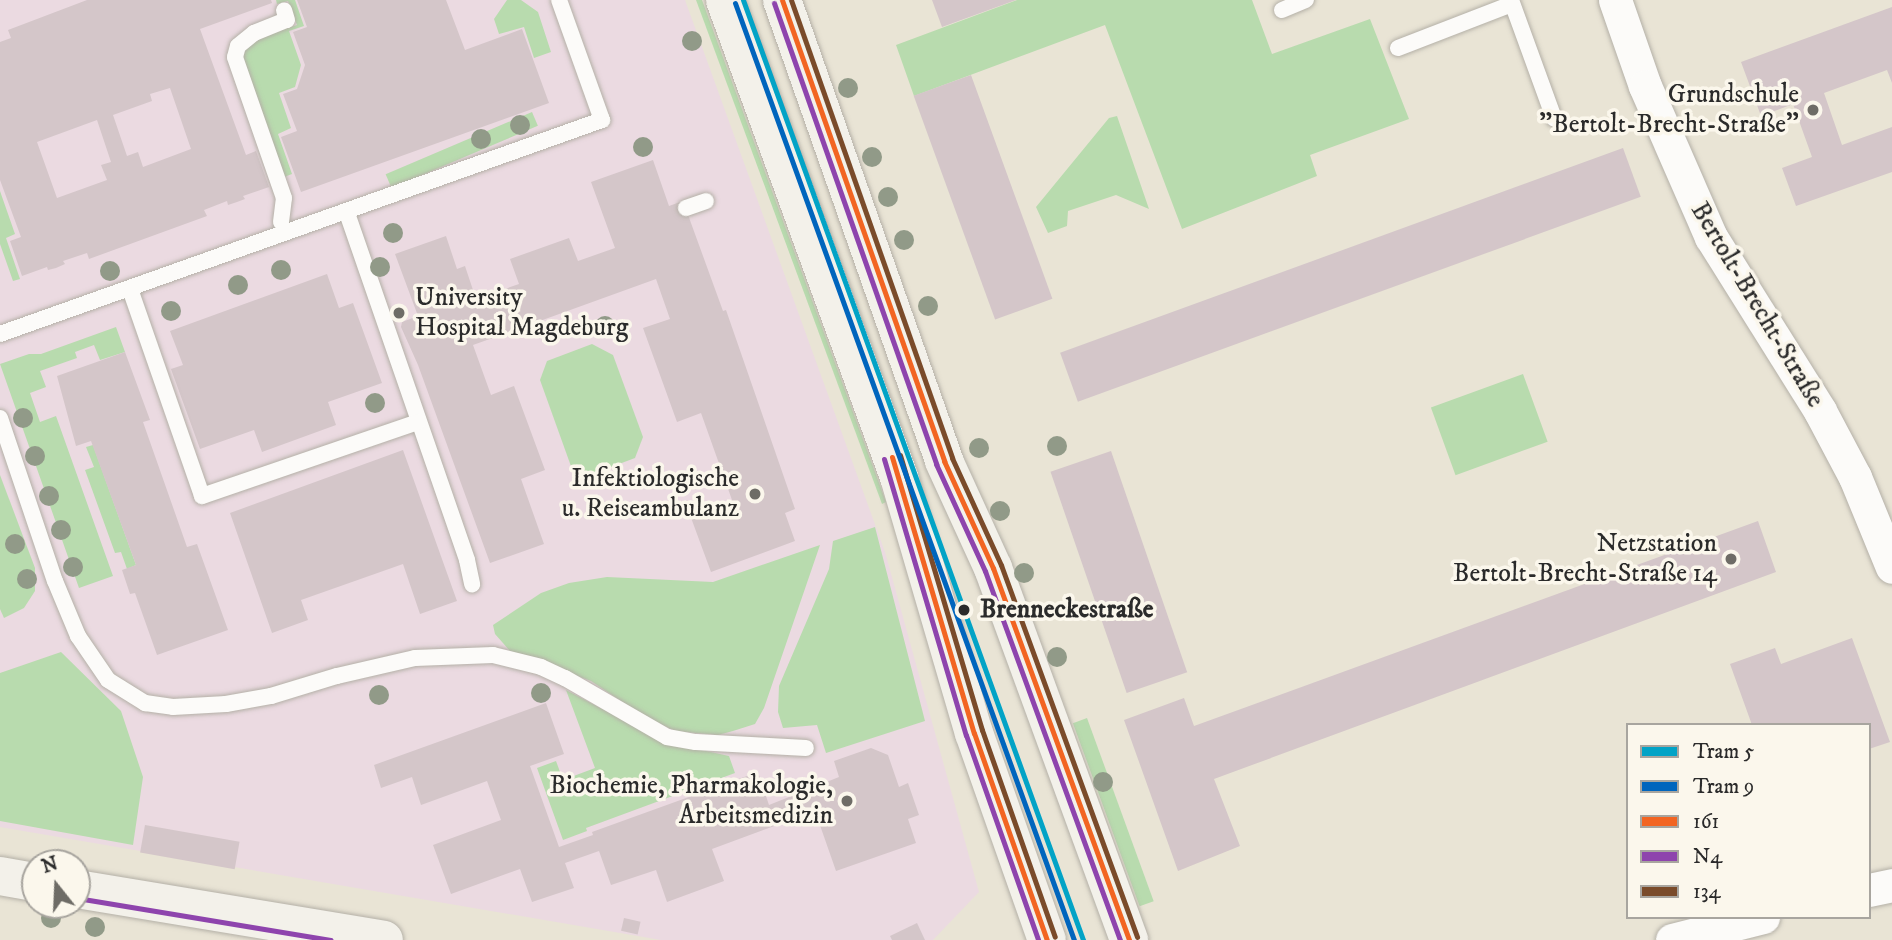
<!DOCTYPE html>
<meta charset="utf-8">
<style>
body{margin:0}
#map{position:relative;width:1892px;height:940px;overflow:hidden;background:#e9e4d5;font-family:"IM FELL DW Pica",serif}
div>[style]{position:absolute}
.built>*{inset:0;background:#ebdae1}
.green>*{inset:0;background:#b8dbae;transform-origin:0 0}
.building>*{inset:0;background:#d4c6c9;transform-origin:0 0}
.roads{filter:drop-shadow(0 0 2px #b4b0a7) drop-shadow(0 0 2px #b4b0a7)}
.lane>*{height:16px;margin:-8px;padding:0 8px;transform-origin:8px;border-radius:8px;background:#fcfbf9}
.street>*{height:33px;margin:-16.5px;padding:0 16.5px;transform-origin:16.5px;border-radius:16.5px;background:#fcfbf9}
.secondary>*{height:38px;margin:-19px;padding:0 19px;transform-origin:19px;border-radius:19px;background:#f3f1ea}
.bus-1>*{height:5px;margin:-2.5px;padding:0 2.5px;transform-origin:2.5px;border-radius:2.5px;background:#f26522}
.bus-2>*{height:5px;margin:-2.5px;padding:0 2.5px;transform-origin:2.5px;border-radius:2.5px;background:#8e44ad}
.bus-3>*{height:5px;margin:-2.5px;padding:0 2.5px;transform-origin:2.5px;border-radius:2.5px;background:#7a4b2a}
.tram-1>*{height:5px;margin:-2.5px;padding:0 2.5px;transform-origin:2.5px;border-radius:2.5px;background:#02a3c6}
.tram-2>*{height:5px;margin:-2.5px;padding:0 2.5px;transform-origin:2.5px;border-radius:2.5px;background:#0065bd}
.trees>*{width:20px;height:20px;margin:-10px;border-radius:50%;background:#919a88}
.dots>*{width:19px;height:19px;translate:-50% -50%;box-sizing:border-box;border:4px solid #fbf7ec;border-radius:50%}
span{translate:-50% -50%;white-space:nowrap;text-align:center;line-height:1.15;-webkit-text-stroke:7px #fbf7ec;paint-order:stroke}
.poi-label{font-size:26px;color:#2b2b2b}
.right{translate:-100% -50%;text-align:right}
.left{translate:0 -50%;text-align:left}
.street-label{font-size:26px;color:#2b2b2b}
.stop-label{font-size:26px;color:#2b2b2b;font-weight:700}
.legend{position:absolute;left:1626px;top:723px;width:245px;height:196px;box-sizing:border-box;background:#fbf7ec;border:2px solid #a8a59f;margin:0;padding:9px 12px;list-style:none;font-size:21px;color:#2b2b2b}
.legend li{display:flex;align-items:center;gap:14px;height:35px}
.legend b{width:35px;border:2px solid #a8a59f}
.north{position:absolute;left:21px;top:849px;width:70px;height:70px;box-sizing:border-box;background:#fbf7ec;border:2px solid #a8a59f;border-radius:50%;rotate:342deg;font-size:19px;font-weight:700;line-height:28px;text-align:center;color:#2b2b2b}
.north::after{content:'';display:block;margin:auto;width:24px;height:32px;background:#6e6c66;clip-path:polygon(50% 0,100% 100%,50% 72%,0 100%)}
</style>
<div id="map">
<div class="built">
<div style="clip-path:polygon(0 0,685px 0,885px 552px,979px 892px,933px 940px,661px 940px,0 827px)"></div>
</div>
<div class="green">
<div style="clip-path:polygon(276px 0,295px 0,304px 26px,289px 31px,301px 65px,295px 87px,279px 93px,291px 128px,278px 134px,292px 174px,284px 177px,242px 59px,242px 52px,254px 39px,297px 25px,288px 1px,277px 4px)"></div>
<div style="clip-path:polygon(507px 0,521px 0,538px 12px,551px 52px,534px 58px,524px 27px,499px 34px,494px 19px)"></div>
<div style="clip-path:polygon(696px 0,702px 0,886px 502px,882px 504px)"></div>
<div style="clip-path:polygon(1017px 0,1252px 0,1272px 54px,1370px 19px,1409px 119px,1310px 155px,1317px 176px,1182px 229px,1105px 25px,914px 96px,896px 45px)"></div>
<div style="left:532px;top:112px;width:15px;height:159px;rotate:67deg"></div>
<div style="clip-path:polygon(1117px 116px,1149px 209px,1116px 195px,1068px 211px,1067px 226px,1048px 233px,1036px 207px,1109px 118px)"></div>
<div style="clip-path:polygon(0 191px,15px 234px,6px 238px,20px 279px,13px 281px,0 244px)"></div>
<div style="clip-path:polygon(116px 327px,125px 352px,100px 360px,94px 345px,75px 352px,77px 358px,40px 371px,46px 387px,30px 393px,40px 422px,56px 416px,113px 576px,79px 588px,0 364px,29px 354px,41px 354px)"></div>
<div style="clip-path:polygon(592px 344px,613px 355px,643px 437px,635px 458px,587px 476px,572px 469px,540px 380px,547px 361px)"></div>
<div style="left:1523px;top:374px;width:72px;height:98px;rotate:70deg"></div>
<div style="clip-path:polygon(93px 445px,136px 565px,127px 569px,121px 552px,115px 553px,85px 470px,94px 467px,86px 447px)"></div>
<div style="clip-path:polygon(0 475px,35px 568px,35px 591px,24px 608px,4px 618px,0 609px)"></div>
<div style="clip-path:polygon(875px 527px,925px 721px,826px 753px,817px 725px,783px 728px,778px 712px,779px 686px,829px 569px,833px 541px)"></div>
<div style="clip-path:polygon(820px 545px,764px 708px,755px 724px,733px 731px,718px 735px,675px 731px,642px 715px,591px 681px,510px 651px,495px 634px,493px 625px,541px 593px,569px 583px,607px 577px,713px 582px)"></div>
<div style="clip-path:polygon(61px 652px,121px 711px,143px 777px,133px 845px,0 821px,0 673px)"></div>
<div style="clip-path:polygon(566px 690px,665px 742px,729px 756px,735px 773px,586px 828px,587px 831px,563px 840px,537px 768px,556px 761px,563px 780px,595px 768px)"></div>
<div style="left:1087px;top:718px;width:195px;height:15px;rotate:70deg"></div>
</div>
<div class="building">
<div style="clip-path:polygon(evenodd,87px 0,271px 0,272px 3px,200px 29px,246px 155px,256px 151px,269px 187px,243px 196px,245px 199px,237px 202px,228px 205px,227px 201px,204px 210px,207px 216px,89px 259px,87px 253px,63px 261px,65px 264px,56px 268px,48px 270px,47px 267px,22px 276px,10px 241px,21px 237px,0 180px,0 42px,11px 38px,8px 30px,87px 0,170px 88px,191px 149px,143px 167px,138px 152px,127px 156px,113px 115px,152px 101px,150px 94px,170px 88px,87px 0,97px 120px,111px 162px,101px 165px,107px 180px,57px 198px,37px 142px,97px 120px)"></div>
<div style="clip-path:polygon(297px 0,446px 0,465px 50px,522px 29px,549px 103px,301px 192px,281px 137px,297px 131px,283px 94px,297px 89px,305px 65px,293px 32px,307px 27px)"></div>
<div style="clip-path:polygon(932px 0,1016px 0,942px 27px)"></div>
<div style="clip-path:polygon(1892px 7px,1892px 83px,1887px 70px,1824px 93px,1842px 145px,1892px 127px,1892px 172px,1796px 206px,1782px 168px,1812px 157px,1793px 104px,1761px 116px,1741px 62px)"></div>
<div style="left:971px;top:75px;width:238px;height:61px;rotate:70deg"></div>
<div style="left:1623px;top:148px;width:52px;height:599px;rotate:70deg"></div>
<div style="clip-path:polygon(653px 160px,669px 206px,683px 201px,723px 311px,726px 310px,795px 509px,785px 513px,795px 541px,711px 572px,690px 515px,732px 500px,701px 413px,677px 422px,643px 328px,670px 319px,656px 279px,473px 345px,491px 395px,514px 386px,545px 470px,521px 479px,544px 544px,490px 563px,418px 365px,401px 327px,402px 322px,418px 316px,395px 254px,446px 236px,457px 269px,465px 266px,476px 299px,519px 284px,510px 259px,569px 238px,578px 261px,615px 248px,591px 182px)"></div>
<div style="clip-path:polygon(327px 274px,339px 308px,353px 303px,382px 383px,328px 402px,336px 425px,262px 452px,254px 430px,200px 449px,171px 369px,183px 365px,170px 331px)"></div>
<div style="clip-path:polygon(125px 352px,150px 420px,143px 422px,187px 547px,197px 544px,228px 630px,157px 655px,135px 593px,130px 594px,122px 570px,136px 565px,91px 441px,76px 446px,57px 376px)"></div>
<div style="clip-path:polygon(403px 450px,457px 601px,420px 614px,403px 564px,301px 600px,308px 620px,272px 633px,230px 513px)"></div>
<div style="left:1111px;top:451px;width:234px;height:64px;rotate:71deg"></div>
<div style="clip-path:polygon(1758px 521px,1776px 572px,1214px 779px,1240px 846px,1178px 871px,1124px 720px,1184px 698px,1194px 726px)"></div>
<div style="clip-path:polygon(1852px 638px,1890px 742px,1869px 749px,1869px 725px,1752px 725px,1730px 664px,1775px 648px,1781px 664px)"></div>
<div style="clip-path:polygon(546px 703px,564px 754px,530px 766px,559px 847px,593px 835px,592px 832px,758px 772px,769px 805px,839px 777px,834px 761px,871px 748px,888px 755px,899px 787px,908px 783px,919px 815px,908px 819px,916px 843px,836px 871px,815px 811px,712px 849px,724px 881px,667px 902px,656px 870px,611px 885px,599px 851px,565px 863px,574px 888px,532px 902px,520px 869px,451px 894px,433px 845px,501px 820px,487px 781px,421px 805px,412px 777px,381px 788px,374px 765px)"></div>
<div style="left:145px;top:825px;width:96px;height:28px;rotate:10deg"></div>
<div style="left:624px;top:918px;width:17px;height:13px;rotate:13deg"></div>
<div style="clip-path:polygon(917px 923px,925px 940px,892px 940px,890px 936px)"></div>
</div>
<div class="roads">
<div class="lane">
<div style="left:1511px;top:0;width:126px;rotate:70deg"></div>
<div style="left:1282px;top:10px;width:26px;rotate:-23deg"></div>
<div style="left:1398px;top:48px;width:122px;rotate:-21.1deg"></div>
<div style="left:686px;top:208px;width:21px;rotate:-19deg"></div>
<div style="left:347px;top:213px;width:367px;rotate:70.9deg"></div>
<div style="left:467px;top:560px;width:25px;rotate:78deg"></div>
<div style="left:281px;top:222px;width:24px;rotate:-83deg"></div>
<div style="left:284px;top:198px;width:149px;rotate:-109.2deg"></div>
<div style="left:235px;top:57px;width:11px;rotate:-75deg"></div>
<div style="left:238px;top:46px;width:21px;rotate:-39deg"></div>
<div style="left:254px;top:33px;width:35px;rotate:-22deg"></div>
<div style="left:287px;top:20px;width:10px;rotate:-107deg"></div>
<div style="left:130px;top:289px;width:219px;rotate:70.8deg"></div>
<div style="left:202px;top:496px;width:228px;rotate:-18.9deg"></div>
<div style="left:0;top:334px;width:639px;rotate:-19.57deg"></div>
<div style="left:602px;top:120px;width:127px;rotate:-109.7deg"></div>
<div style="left:0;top:418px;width:172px;rotate:71.4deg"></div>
<div style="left:55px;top:581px;width:60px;rotate:67.3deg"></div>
<div style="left:78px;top:636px;width:53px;rotate:55.7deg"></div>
<div style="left:108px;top:680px;width:44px;rotate:31.9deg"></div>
<div style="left:145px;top:703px;width:28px;rotate:8deg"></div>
<div style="left:173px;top:707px;width:53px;rotate:-3.2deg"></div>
<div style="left:226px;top:704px;width:46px;rotate:-10.1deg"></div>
<div style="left:271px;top:696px;width:69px;rotate:-16.9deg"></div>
<div style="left:337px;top:676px;width:80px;rotate:-13deg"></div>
<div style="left:415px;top:658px;width:78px;rotate:-2.2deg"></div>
<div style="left:493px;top:655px;width:49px;rotate:14deg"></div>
<div style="left:541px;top:667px;width:26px;rotate:25deg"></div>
<div style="left:565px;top:678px;width:118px;rotate:30deg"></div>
<div style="left:667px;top:737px;width:29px;rotate:10deg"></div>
<div style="left:696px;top:742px;width:110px;rotate:3.1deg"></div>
</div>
<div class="street">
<div style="left:1615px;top:0;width:91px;rotate:70.8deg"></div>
<div style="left:1645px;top:86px;width:165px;rotate:66.4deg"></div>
<div style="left:1711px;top:237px;width:205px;rotate:57.9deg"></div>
<div style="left:1820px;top:411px;width:75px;rotate:62.1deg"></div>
<div style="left:1855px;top:477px;width:97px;rotate:67.7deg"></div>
<div style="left:1869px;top:890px;width:24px;rotate:-12deg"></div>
<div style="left:1672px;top:940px;width:94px;rotate:-14.2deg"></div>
</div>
<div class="secondary">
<div style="left:725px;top:0;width:508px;rotate:69.96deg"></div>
<div style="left:899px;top:477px;width:267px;rotate:73.7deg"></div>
<div style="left:974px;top:733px;width:219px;rotate:70.6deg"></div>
<div style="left:782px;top:0;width:489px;rotate:70.6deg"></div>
<div style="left:944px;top:461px;width:118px;rotate:65.4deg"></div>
<div style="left:993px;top:568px;width:396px;rotate:69.9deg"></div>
<div style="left:0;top:876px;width:36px;rotate:10deg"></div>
<div style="left:77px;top:889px;width:311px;rotate:9.4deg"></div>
</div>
</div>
<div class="bus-1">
<div style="left:782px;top:0;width:489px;rotate:70.6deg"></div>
<div style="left:944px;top:461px;width:118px;rotate:65.4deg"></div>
<div style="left:993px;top:568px;width:396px;rotate:69.9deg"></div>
<div style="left:892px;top:457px;width:288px;rotate:73.5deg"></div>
<div style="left:974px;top:733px;width:219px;rotate:70.6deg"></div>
</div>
<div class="bus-2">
<div style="left:774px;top:3px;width:489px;rotate:70.6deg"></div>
<div style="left:936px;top:464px;width:118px;rotate:65.4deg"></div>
<div style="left:985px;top:571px;width:393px;rotate:69.9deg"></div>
<div style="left:884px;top:459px;width:288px;rotate:73.5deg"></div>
<div style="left:966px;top:735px;width:217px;rotate:70.6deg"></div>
<div style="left:77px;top:898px;width:257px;rotate:9.4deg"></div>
</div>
<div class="bus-3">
<div style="left:791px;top:0;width:485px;rotate:70.6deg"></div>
<div style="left:952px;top:458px;width:118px;rotate:65.4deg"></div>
<div style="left:1001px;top:565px;width:396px;rotate:69.9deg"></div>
<div style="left:900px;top:455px;width:287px;rotate:73.4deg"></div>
<div style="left:982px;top:730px;width:219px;rotate:70.6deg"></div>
</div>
<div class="tram-1">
<div style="left:743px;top:0;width:1000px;rotate:70.11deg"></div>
</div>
<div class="tram-2">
<div style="left:735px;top:3px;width:996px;rotate:70.11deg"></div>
</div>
<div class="trees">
<div style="left:692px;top:41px"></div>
<div style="left:848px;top:88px"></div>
<div style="left:520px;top:125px"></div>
<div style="left:481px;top:139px"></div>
<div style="left:643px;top:147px"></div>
<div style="left:872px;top:157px"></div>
<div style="left:888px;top:197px"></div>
<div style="left:393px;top:233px"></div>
<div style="left:904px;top:240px"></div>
<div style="left:380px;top:267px"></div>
<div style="left:281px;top:270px"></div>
<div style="left:110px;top:271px"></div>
<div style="left:238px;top:285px"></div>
<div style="left:928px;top:306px"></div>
<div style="left:171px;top:311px"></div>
<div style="left:605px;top:326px"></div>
<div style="left:375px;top:403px"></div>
<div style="left:23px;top:418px"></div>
<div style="left:1057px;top:446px"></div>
<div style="left:979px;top:448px"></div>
<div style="left:35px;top:456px"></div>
<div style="left:49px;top:496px"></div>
<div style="left:1000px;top:511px"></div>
<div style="left:61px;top:530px"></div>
<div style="left:15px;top:544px"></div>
<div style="left:73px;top:567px"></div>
<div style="left:1024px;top:573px"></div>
<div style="left:27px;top:579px"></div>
<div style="left:1057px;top:657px"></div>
<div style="left:541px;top:693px"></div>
<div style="left:379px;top:695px"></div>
<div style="left:1103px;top:782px"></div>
<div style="left:51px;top:918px"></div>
<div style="left:95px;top:927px"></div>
</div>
<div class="dots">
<div style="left:1813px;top:110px;background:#6e6c66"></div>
<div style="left:399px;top:313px;background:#6e6c66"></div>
<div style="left:755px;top:494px;background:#6e6c66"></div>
<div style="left:1731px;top:559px;background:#6e6c66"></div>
<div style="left:964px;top:610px;background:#2b2b2b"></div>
<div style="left:847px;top:801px;background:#6e6c66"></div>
</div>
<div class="poi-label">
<span class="right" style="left:1799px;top:110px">Grundschule<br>"Bertolt-Brecht-Straße"</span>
<span class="left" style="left:415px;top:313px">University<br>Hospital Magdeburg</span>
<span class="right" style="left:739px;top:494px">Infektiologische<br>u. Reiseambulanz</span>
<span class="right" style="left:1717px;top:559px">Netzstation<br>Bertolt-Brecht-Straße 14</span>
<span class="right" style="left:833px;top:801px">Biochemie, Pharmakologie,<br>Arbeitsmedizin</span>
</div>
<div class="street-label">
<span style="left:1757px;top:305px;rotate:59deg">Bertolt-Brecht-Straße</span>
</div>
<div class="stop-label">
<span class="left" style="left:980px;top:610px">Brenneckestraße</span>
</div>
<ul class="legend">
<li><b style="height:9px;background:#02a3c6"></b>Tram 5</li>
<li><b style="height:9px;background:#0065bd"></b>Tram 9</li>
<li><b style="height:9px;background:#f26522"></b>161</li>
<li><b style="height:9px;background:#8e44ad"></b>N4</li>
<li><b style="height:9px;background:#7a4b2a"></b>134</li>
</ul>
<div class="north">N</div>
</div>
